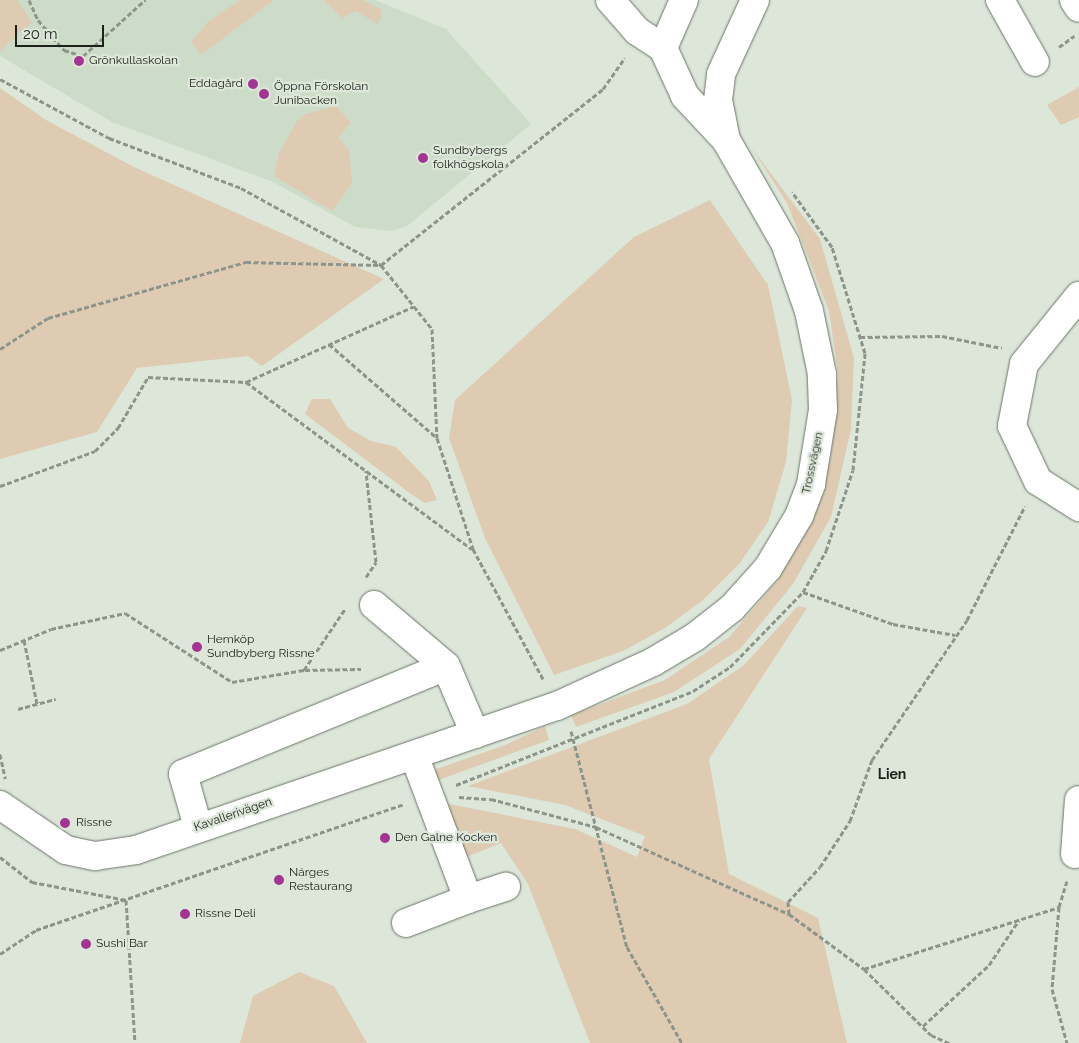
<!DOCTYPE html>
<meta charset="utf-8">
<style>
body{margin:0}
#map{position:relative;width:1079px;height:1043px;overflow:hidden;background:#dce7d9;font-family:Raleway,sans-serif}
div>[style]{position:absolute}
.built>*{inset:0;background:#ccdcc8}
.green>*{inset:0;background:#decbb2}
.path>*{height:3px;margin-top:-1.5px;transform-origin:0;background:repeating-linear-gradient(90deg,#8d958b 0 5px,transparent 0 7.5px)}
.roads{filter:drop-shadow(0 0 1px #6a7568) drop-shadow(0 0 1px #6a7568)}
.minor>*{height:28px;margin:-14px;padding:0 14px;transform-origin:14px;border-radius:14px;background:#fff}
.dots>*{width:14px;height:14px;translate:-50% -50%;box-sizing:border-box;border:2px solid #dce7d9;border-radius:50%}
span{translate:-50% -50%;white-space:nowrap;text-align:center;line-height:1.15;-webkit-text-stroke:4.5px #dce7d9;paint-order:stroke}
.poi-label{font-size:12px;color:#1d211c}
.left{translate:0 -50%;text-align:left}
.right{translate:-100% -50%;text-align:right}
.street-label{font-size:12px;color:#1d211c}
.neighbourhood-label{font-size:14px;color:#1d211c;font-weight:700}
.scale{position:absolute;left:15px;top:25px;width:89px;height:22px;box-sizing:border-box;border:2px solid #1d211c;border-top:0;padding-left:6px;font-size:15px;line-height:18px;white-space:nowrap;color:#1d211c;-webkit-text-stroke:4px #dce7d9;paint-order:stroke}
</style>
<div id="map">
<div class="built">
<div style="clip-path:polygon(0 0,375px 0,446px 29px,531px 124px,407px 226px,392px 231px,355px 227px,273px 182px,112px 122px,0 56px)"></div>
</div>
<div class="green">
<div style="clip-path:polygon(0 0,17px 0,32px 22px,0 51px)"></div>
<div style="clip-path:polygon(240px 0,274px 0,201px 55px,191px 42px,208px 22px)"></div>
<div style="clip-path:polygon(324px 0,363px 0,382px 10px,381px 19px,377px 24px,356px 11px,342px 18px)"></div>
<div style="clip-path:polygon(1079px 87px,1079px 117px,1061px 125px,1047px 105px)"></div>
<div style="clip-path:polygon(0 88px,46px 120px,134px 167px,384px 279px,262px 366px,248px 356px,137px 368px,97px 432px,0 459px)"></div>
<div style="clip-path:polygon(336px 106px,351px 123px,338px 137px,349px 150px,352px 183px,332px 211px,274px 176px,279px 153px,297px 121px,305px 114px)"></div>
<div style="clip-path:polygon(751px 147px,820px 239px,854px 358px,851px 429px,831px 517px,793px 584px,740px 649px,674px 692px,576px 727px,571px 715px,665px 680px,729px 637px,778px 580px,819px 494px,831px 455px,838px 373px,829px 311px,787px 203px)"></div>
<div style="clip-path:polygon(710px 200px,768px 285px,792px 400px,786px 462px,768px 522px,740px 563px,703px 600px,665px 628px,623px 651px,554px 675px,485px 538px,449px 438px,455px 400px,634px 237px)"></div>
<div style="clip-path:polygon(312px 399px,330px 399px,348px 428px,371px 441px,396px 447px,429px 481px,437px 500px,425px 503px,411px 494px,305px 414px)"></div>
<div style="clip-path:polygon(798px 606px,807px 608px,709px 759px,729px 874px,818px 918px,847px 1043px,590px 1043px,528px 884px,501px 843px,464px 858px,439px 802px,575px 829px,637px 857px,645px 836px,565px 805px,468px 786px,687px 704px,744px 665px)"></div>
<div style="clip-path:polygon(545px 726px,549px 740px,433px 782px,428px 772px,505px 745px)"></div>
<div style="clip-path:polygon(299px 972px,334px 986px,367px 1043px,240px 1043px,253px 996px)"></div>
</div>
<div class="path">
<div style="left:29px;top:0;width:22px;rotate:66deg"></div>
<div style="left:38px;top:20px;width:40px;rotate:49deg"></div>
<div style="left:64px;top:50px;width:20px;rotate:18deg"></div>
<div style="left:83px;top:56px;width:84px;rotate:-42.1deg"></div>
<div style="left:1059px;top:47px;width:19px;rotate:-36deg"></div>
<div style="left:0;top:79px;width:124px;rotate:28.4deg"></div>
<div style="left:109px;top:138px;width:141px;rotate:20.7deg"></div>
<div style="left:241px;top:188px;width:160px;rotate:28.8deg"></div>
<div style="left:381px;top:265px;width:82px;rotate:51.4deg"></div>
<div style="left:432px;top:329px;width:109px;rotate:87.4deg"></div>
<div style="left:437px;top:438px;width:117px;rotate:72deg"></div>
<div style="left:473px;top:549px;width:148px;rotate:61.7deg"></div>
<div style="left:860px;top:337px;width:82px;rotate:-0.7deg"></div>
<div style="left:942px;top:336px;width:61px;rotate:11.3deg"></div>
<div style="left:329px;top:344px;width:143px;rotate:41deg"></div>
<div style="left:0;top:349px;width:57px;rotate:-32.9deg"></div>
<div style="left:48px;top:318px;width:206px;rotate:-15.8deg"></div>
<div style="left:246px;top:262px;width:135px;rotate:1.3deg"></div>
<div style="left:381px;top:265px;width:283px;rotate:-38.4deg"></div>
<div style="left:603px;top:89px;width:38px;rotate:-55deg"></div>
<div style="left:246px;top:382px;width:281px;rotate:36.5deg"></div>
<div style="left:0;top:486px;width:101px;rotate:-20.2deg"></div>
<div style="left:95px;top:451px;width:33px;rotate:-45deg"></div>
<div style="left:118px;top:428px;width:59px;rotate:-59.5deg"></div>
<div style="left:148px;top:377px;width:98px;rotate:2.9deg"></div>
<div style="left:246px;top:382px;width:184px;rotate:-24.3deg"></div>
<div style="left:366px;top:577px;width:18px;rotate:-56deg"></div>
<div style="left:376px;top:562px;width:92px;rotate:-96.3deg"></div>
<div style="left:803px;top:592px;width:96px;rotate:19.6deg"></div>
<div style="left:893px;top:624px;width:63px;rotate:10.1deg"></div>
<div style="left:24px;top:640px;width:65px;rotate:78.5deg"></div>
<div style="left:0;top:650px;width:55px;rotate:-22.4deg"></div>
<div style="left:51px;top:629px;width:76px;rotate:-12.2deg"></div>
<div style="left:125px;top:613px;width:127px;rotate:32.8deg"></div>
<div style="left:232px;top:682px;width:73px;rotate:-9.5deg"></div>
<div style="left:304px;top:670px;width:73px;rotate:-56.1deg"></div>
<div style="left:305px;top:670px;width:56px;rotate:-1deg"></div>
<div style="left:18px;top:709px;width:39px;rotate:-15deg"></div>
<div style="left:571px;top:731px;width:223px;rotate:75.5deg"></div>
<div style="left:627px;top:947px;width:111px;rotate:60.2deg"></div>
<div style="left:0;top:754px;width:25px;rotate:78deg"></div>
<div style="left:456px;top:785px;width:255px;rotate:-21.6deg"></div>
<div style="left:693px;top:691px;width:44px;rotate:-33deg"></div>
<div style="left:730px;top:667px;width:105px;rotate:-45.8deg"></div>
<div style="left:803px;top:592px;width:47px;rotate:-60.7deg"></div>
<div style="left:826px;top:551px;width:85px;rotate:-71.6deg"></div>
<div style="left:853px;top:470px;width:118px;rotate:-84.1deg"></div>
<div style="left:865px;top:353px;width:111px;rotate:-107.3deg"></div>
<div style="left:832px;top:247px;width:68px;rotate:-126deg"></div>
<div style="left:459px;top:797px;width:32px;rotate:4deg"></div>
<div style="left:491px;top:799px;width:109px;rotate:14.9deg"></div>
<div style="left:596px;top:827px;width:212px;rotate:24.3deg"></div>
<div style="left:789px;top:914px;width:93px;rotate:36.3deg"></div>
<div style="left:864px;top:969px;width:94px;rotate:44.6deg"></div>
<div style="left:931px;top:1035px;width:20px;rotate:24deg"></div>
<div style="left:0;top:857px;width:41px;rotate:38deg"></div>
<div style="left:32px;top:882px;width:96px;rotate:10.8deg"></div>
<div style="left:126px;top:900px;width:143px;rotate:86.4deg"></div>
<div style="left:1059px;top:907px;width:82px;rotate:94.9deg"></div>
<div style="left:1052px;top:989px;width:56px;rotate:74.5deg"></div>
<div style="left:789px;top:914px;width:12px;rotate:-95deg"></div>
<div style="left:788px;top:902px;width:47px;rotate:-47.6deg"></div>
<div style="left:820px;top:867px;width:55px;rotate:-56.9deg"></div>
<div style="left:850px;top:821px;width:65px;rotate:-70.2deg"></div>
<div style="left:872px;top:760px;width:169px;rotate:-55.8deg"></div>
<div style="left:967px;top:620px;width:128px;rotate:-63deg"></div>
<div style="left:0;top:954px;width:43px;rotate:-33.7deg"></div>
<div style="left:36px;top:930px;width:388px;rotate:-18.9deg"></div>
<div style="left:864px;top:969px;width:205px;rotate:-17.6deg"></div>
<div style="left:1059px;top:907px;width:27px;rotate:-73deg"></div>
<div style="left:923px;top:1026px;width:90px;rotate:-42.7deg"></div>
<div style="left:989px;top:965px;width:54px;rotate:-56.3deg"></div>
</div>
<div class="roads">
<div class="minor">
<div style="left:610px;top:0;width:41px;rotate:48.9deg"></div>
<div style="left:637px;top:31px;width:31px;rotate:33deg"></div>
<div style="left:1000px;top:0;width:71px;rotate:60.6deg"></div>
<div style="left:1074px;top:0;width:9px;rotate:58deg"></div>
<div style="left:663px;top:48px;width:52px;rotate:-66.4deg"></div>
<div style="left:726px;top:140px;width:41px;rotate:-101.3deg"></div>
<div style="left:718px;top:100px;width:26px;rotate:-83deg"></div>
<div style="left:721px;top:74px;width:81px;rotate:-65.3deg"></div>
<div style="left:1079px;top:296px;width:87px;rotate:129deg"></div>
<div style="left:1024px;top:364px;width:63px;rotate:101deg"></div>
<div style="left:1012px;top:426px;width:61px;rotate:64.7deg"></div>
<div style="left:1038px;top:481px;width:49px;rotate:32.4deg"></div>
<div style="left:374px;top:605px;width:94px;rotate:40.3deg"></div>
<div style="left:446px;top:666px;width:74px;rotate:66.9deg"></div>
<div style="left:414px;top:755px;width:154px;rotate:69.4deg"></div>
<div style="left:468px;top:899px;width:40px;rotate:-18deg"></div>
<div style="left:0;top:805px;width:80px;rotate:34.3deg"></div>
<div style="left:66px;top:850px;width:30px;rotate:12deg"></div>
<div style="left:95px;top:856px;width:41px;rotate:-8.3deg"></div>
<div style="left:136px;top:850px;width:445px;rotate:-18.9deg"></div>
<div style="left:557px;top:706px;width:106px;rotate:-24.6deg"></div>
<div style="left:653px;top:662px;width:49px;rotate:-30.8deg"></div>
<div style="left:695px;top:637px;width:47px;rotate:-38.1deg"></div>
<div style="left:732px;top:608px;width:54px;rotate:-48deg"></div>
<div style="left:768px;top:568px;width:61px;rotate:-59.2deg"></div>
<div style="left:799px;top:516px;width:34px;rotate:-69deg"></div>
<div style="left:811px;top:484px;width:75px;rotate:-80.8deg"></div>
<div style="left:823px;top:410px;width:36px;rotate:-92deg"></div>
<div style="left:822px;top:374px;width:64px;rotate:-101.7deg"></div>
<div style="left:809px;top:311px;width:72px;rotate:-109.4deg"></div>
<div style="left:785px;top:243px;width:119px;rotate:-119.8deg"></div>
<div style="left:726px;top:140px;width:60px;rotate:-133deg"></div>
<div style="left:685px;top:96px;width:53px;rotate:-114.6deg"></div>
<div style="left:198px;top:827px;width:55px;rotate:-105.8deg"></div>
<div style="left:183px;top:774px;width:284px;rotate:-22.3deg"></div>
<div style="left:1075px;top:854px;width:54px;rotate:-85.8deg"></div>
<div style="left:406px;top:923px;width:66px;rotate:-21.2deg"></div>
</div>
</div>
<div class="dots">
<div style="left:79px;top:61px;background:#a43492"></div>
<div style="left:253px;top:84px;background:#a43492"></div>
<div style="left:264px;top:94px;background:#a43492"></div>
<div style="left:423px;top:158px;background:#a43492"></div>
<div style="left:197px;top:647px;background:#a43492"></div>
<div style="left:65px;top:823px;background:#a43492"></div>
<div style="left:385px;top:838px;background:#a43492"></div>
<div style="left:279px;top:880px;background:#a43492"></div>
<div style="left:185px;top:914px;background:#a43492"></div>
<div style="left:86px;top:944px;background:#a43492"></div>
</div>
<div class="poi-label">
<span class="left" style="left:89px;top:61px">Grönkullaskolan</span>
<span class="right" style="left:243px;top:84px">Eddagård</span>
<span class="left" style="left:274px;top:94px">Öppna Förskolan<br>Junibacken</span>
<span class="left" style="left:433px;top:158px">Sundbybergs<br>folkhögskola</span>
<span class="left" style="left:207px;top:647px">Hemköp<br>Sundbyberg Rissne</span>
<span class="left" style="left:76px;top:823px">Rissne</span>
<span class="left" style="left:395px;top:838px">Den Galne Kocken</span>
<span class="left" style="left:289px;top:880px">Nárges<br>Restaurang</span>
<span class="left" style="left:195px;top:914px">Rissne Deli</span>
<span class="left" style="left:96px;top:944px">Sushi Bar</span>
</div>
<div class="street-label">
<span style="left:813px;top:463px;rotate:-78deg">Trossvägen</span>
<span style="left:233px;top:815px;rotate:-19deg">Kavallerivägen</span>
</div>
<div class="neighbourhood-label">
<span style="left:892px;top:774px">Lien</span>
</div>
<div class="scale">20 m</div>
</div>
